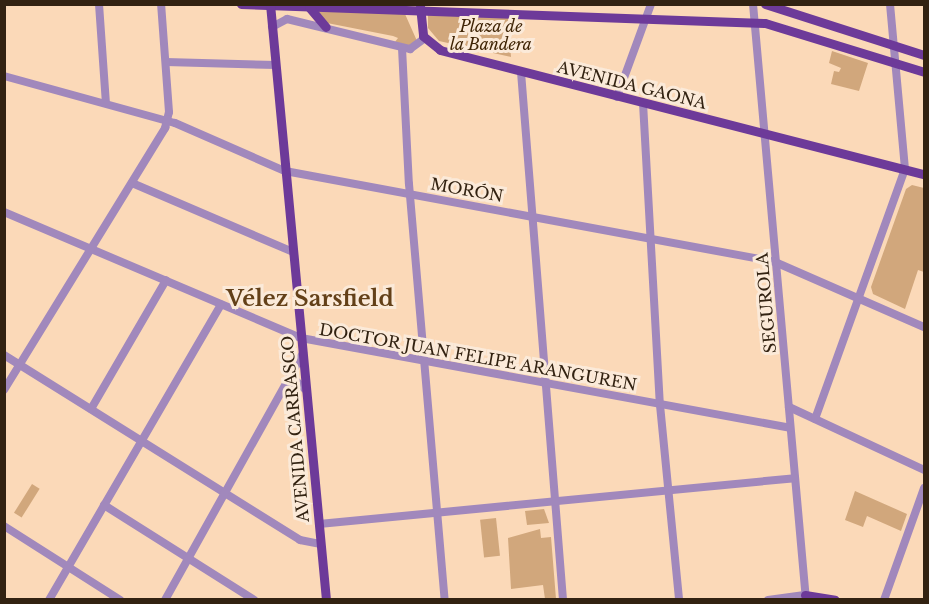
<!DOCTYPE html>
<meta charset="utf-8">
<style>
body{margin:0}
#map{position:relative;width:929px;height:604px;overflow:hidden;background:#fbd9b8;font-family:"Libre Baskerville",serif}
div>[style]{position:absolute}
.green>*{inset:0;background:#d1a77c;transform-origin:0 0}
.minor>*{height:8px;margin:-4px;padding:0 4px;transform-origin:4px;border-radius:4px;background:#a188bc}
.major>*{height:9px;margin:-4.5px;padding:0 4.5px;transform-origin:4.5px;border-radius:4.5px;background:#6d3a99}
span{translate:-50% -50%;white-space:nowrap;text-align:center;line-height:1.15;-webkit-text-stroke:6px #fbead9;paint-order:stroke}
.park-label{font-size:16px;color:#3f2405;font-style:italic}
.street-label{font-size:16px;color:#322211}
.district-label{font-size:22px;color:#634018;font-weight:700}
.frame{position:absolute;inset:0;border:6px solid #322211;pointer-events:none}
</style>
<div id="map">
<div class="green">
<div style="clip-path:polygon(317px 11px,405px 14px,417px 41px,411px 46px,395px 42px,398px 38px,393px 36px,327px 23px)"></div>
<div style="clip-path:polygon(428px 14px,508px 17px,511px 57px,439px 41px,428px 28px)"></div>
<div style="clip-path:polygon(832px 51px,868px 63px,859px 91px,831px 84px,834px 71px,839px 72px,841px 68px,829px 63px)"></div>
<div style="clip-path:polygon(912px 185px,924px 188px,924px 272px,918px 270px,905px 309px,873px 294px,871px 287px,906px 189px)"></div>
<div style="left:32px;top:484px;width:9px;height:34px;rotate:32deg"></div>
<div style="clip-path:polygon(855px 491px,907px 514px,901px 531px,867px 516px,863px 527px,845px 520px)"></div>
<div style="clip-path:polygon(544px 509px,549px 523px,527px 525px,525px 511px)"></div>
<div style="left:496px;top:518px;width:38px;height:16px;rotate:84deg"></div>
<div style="clip-path:polygon(540px 529px,541px 538px,551px 537px,556px 599px,545px 599px,543px 585px,511px 589px,508px 538px)"></div>
</div>
<div class="minor">
<div style="left:99px;top:4px;width:99px;rotate:86deg"></div>
<div style="left:753px;top:4px;width:598px;rotate:84.92deg"></div>
<div style="left:272px;top:27px;width:17px;rotate:-28deg"></div>
<div style="left:287px;top:19px;width:127px;rotate:13.7deg"></div>
<div style="left:410px;top:49px;width:19px;rotate:-36deg"></div>
<div style="left:402px;top:48px;width:136px;rotate:87.1deg"></div>
<div style="left:409px;top:184px;width:418px;rotate:85.1deg"></div>
<div style="left:166px;top:62px;width:110px;rotate:1.6deg"></div>
<div style="left:521px;top:72px;width:530px;rotate:85.45deg"></div>
<div style="left:4px;top:76px;width:177px;rotate:15.4deg"></div>
<div style="left:175px;top:123px;width:120px;rotate:23.6deg"></div>
<div style="left:285px;top:171px;width:498px;rotate:10.5deg"></div>
<div style="left:775px;top:262px;width:163px;rotate:23.6deg"></div>
<div style="left:617px;top:97px;width:99px;rotate:-69.9deg"></div>
<div style="left:643px;top:103px;width:302px;rotate:86.8deg"></div>
<div style="left:660px;top:405px;width:196px;rotate:84.4deg"></div>
<div style="left:132px;top:183px;width:175px;rotate:23.2deg"></div>
<div style="left:4px;top:212px;width:323px;rotate:23deg"></div>
<div style="left:301px;top:338px;width:497px;rotate:10.4deg"></div>
<div style="left:4px;top:355px;width:349px;rotate:32deg"></div>
<div style="left:300px;top:540px;width:20px;rotate:11deg"></div>
<div style="left:285px;top:387px;width:13px;rotate:-23deg"></div>
<div style="left:297px;top:382px;width:12px;rotate:42deg"></div>
<div style="left:4px;top:390px;width:308px;rotate:-58.4deg"></div>
<div style="left:165px;top:128px;width:16px;rotate:-76deg"></div>
<div style="left:169px;top:112px;width:108px;rotate:-94.2deg"></div>
<div style="left:789px;top:407px;width:149px;rotate:25deg"></div>
<div style="left:91px;top:409px;width:149px;rotate:-59.8deg"></div>
<div style="left:815px;top:419px;width:266px;rotate:-70.2deg"></div>
<div style="left:905px;top:169px;width:166px;rotate:-95.2deg"></div>
<div style="left:104px;top:505px;width:178px;rotate:32.3deg"></div>
<div style="left:319px;top:524px;width:478px;rotate:-5.5deg"></div>
<div style="left:4px;top:526px;width:138px;rotate:32.5deg"></div>
<div style="left:49px;top:600px;width:342px;rotate:-59.8deg"></div>
<div style="left:165px;top:600px;width:283px;rotate:-60.8deg"></div>
<div style="left:768px;top:600px;width:37px;rotate:-8deg"></div>
<div style="left:884px;top:600px;width:119px;rotate:-70.3deg"></div>
</div>
<div class="major">
<div style="left:241px;top:4px;width:524px;rotate:2.08deg"></div>
<div style="left:765px;top:23px;width:166px;rotate:17.1deg"></div>
<div style="left:270px;top:4px;width:599px;rotate:84.63deg"></div>
<div style="left:765px;top:4px;width:167px;rotate:17.8deg"></div>
<div style="left:420px;top:6px;width:30px;rotate:84deg"></div>
<div style="left:423px;top:36px;width:22px;rotate:39deg"></div>
<div style="left:440px;top:50px;width:500px;rotate:14.4deg"></div>
<div style="left:309px;top:7px;width:26px;rotate:50deg"></div>
<div style="left:805px;top:595px;width:30px;rotate:9deg"></div>
</div>
<div class="park-label">
<span style="left:491px;top:35px">Plaza de<br>la Bandera</span>
</div>
<div class="street-label">
<span style="left:632px;top:85px;rotate:14deg">AVENIDA GAONA</span>
<span style="left:467px;top:190px;rotate:10deg">MORÓN</span>
<span style="left:766px;top:303px;rotate:-95deg">SEGUROLA</span>
<span style="left:478px;top:357px;rotate:10deg">DOCTOR JUAN FELIPE ARANGUREN</span>
<span style="left:295px;top:429px;rotate:-95deg">AVENIDA CARRASCO</span>
</div>
<div class="district-label">
<span style="left:310px;top:299px">Vélez Sarsfield</span>
</div>
<div class="frame"></div>
</div>
